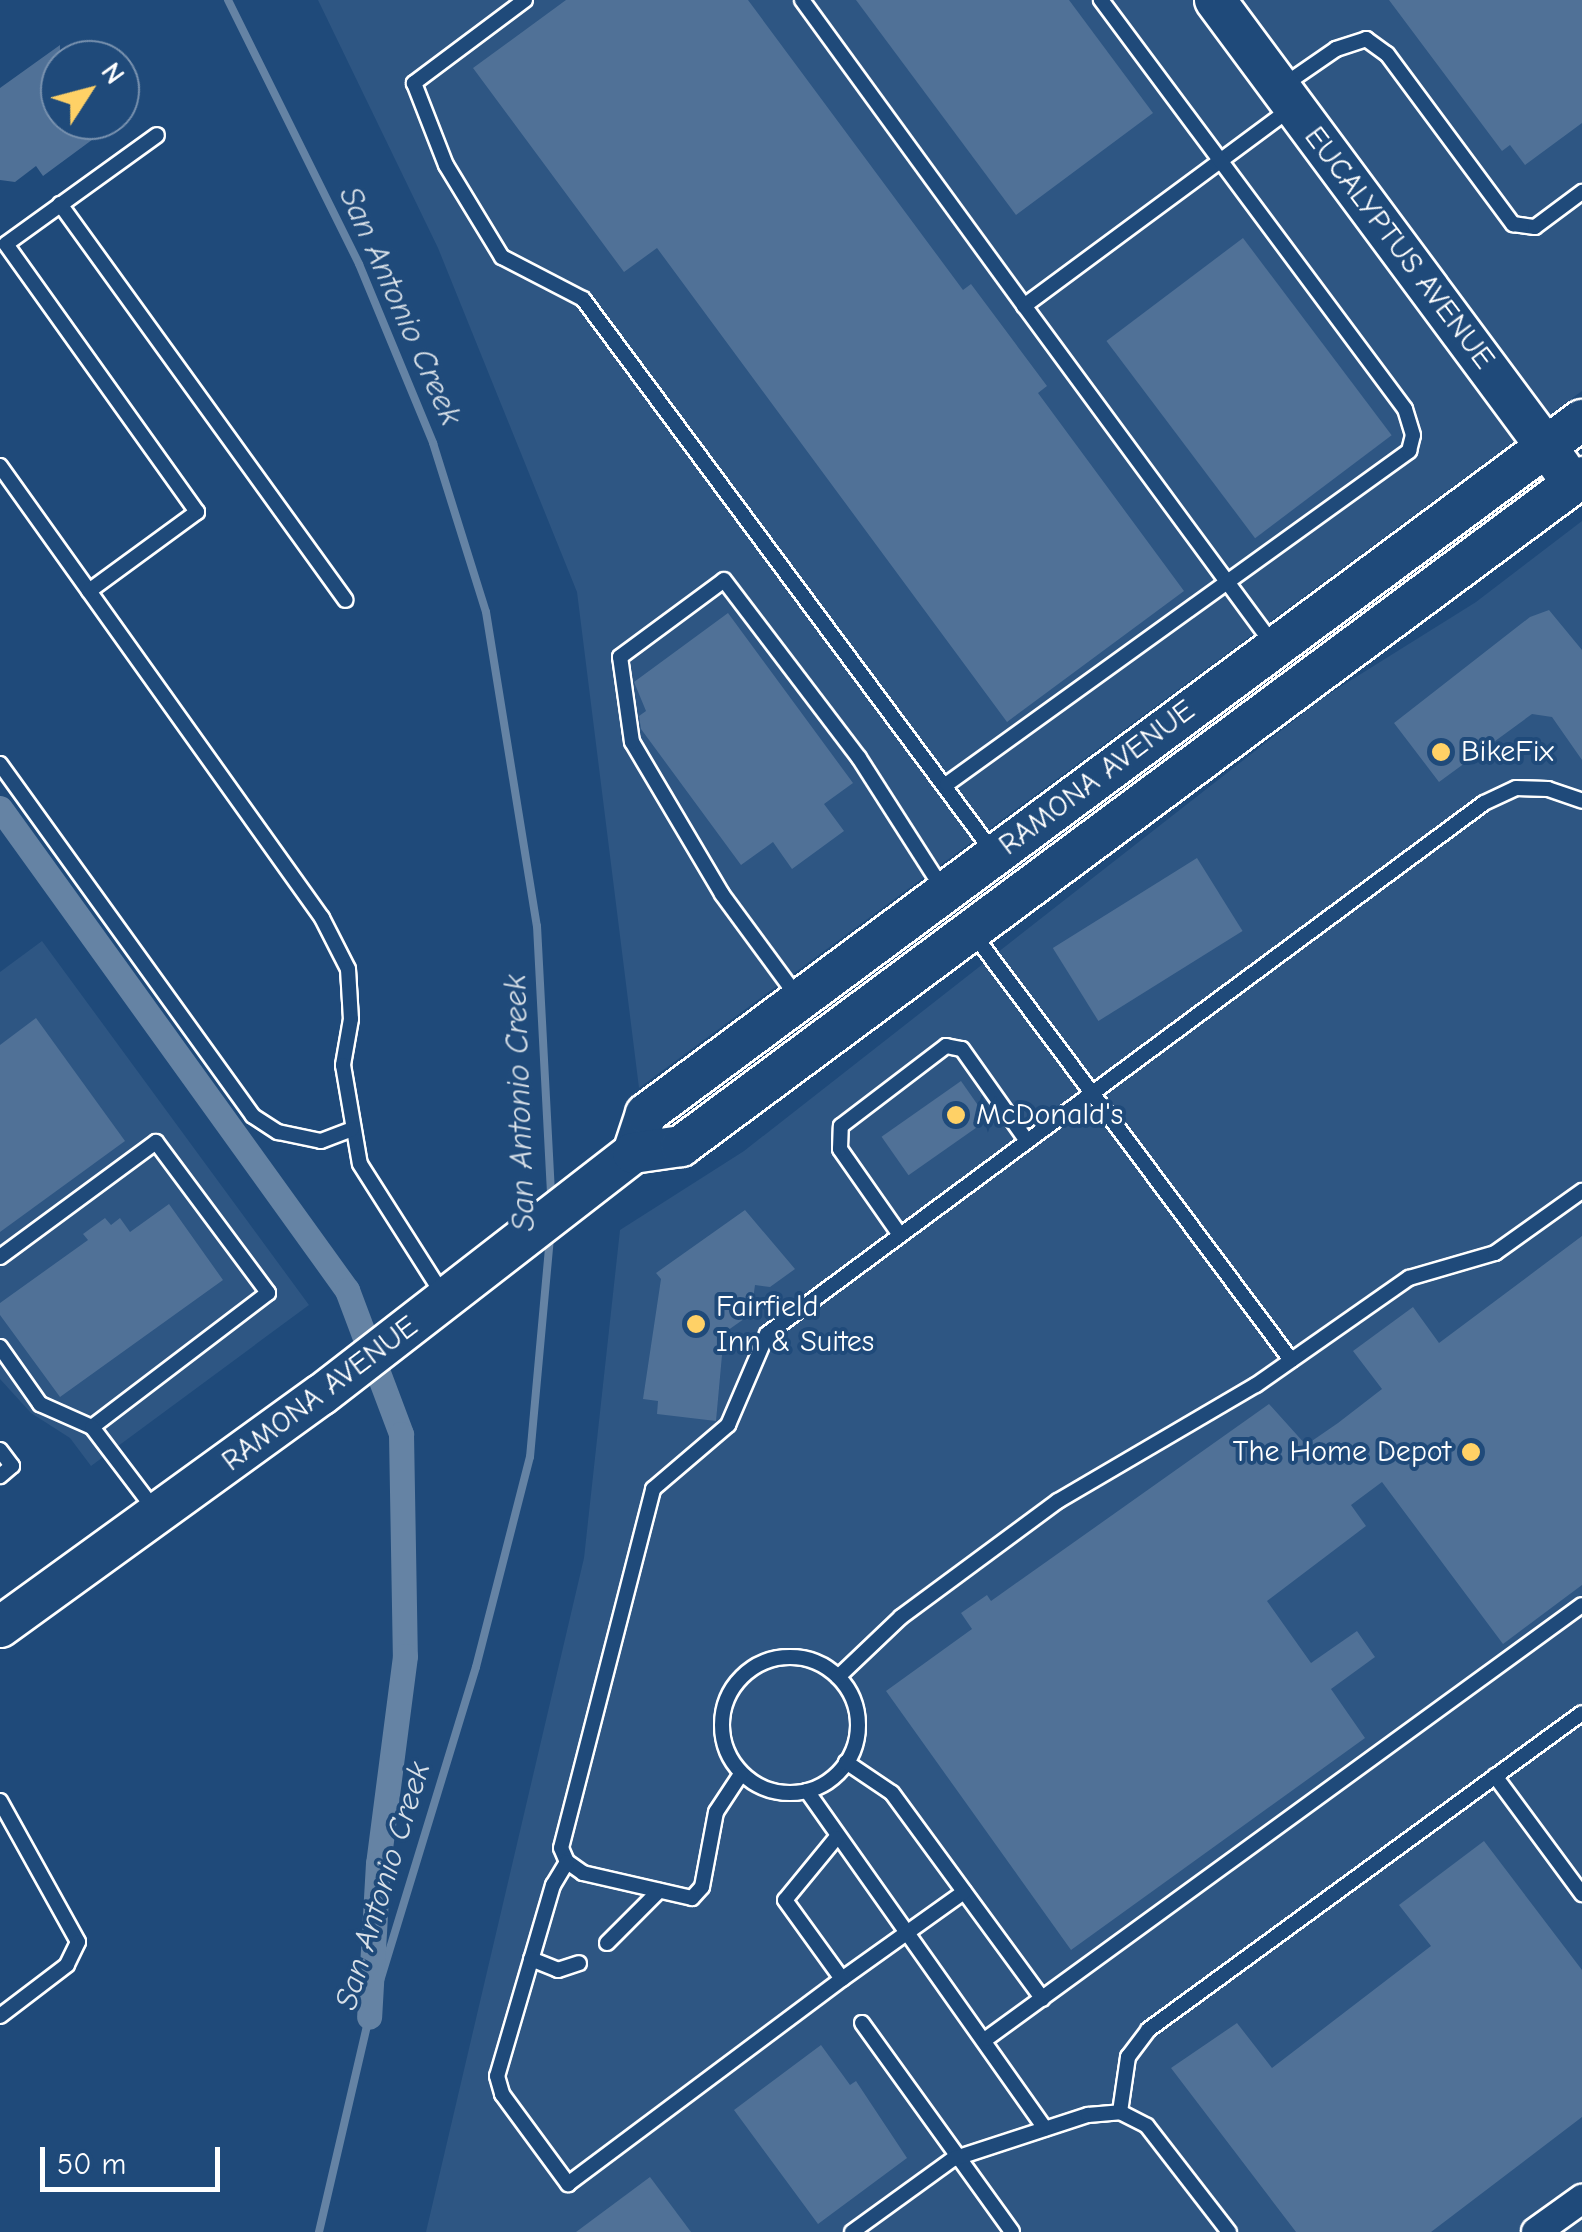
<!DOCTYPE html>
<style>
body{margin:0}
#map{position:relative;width:1582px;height:2232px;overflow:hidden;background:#1f4a7a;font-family:"Comic Neue",sans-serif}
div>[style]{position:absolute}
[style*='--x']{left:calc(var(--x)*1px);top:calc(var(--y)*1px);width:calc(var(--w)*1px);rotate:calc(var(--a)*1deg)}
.built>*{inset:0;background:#2e5683}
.stream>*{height:8px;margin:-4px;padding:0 4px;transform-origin:4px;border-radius:4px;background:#6583a4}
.canal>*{height:25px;margin:-12.5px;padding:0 12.5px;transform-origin:12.5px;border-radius:12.5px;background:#6583a4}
.building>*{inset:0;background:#507197;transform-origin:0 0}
.roads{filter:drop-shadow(2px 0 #fff) drop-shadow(-2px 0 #fff) drop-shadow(0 2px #fff) drop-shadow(0 -2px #fff)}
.lane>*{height:14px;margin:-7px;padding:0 7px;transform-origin:7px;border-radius:7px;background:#1f4a7a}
.lane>.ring{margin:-7px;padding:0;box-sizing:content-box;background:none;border:14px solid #1f4a7a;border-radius:50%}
.street>*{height:28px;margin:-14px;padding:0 14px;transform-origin:14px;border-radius:14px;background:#1f4a7a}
.secondary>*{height:40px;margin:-20px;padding:0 20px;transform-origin:20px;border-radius:20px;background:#1f4a7a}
.dots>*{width:28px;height:28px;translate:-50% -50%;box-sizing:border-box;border:5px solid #1f4a7a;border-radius:50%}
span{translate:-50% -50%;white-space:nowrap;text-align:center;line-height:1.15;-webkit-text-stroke:8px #1f4a7a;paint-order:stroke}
.street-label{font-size:30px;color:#fff}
.poi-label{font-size:30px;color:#fff}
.left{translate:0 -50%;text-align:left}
.right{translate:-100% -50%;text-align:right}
.water-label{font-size:32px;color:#d8e0e8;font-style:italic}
.north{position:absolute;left:40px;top:40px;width:100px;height:100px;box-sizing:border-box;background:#1f4a7a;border:2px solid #7992af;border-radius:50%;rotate:54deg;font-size:28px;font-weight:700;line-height:40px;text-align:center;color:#fff}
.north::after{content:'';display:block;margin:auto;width:35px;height:45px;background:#ffd166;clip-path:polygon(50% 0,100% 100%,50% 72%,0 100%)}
.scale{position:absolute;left:40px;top:2147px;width:180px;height:45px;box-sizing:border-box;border:5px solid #fff;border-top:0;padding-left:12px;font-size:30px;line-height:35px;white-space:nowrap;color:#fff;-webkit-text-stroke:8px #1f4a7a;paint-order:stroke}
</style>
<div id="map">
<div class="built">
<i style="clip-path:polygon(318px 0,1582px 0,1582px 391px,639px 1088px,577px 592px,438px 248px)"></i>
<i style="clip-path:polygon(1582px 521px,1582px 2232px,426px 2232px,584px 1558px,620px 1230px,744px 1151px,1324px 697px,1476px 602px)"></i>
<i style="clip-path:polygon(42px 941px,309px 1305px,91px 1466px,70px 1438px,31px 1413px,0 1379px,0 972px)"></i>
</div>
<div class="stream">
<i style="--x:228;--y:0;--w:295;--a:63.6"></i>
<i style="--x:359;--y:264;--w:194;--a:67.5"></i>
<i style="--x:433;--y:443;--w:177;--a:72.6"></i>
<i style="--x:486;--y:612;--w:318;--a:80.8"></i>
<i style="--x:537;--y:926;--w:271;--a:87"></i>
<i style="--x:319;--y:2232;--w:221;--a:-76.9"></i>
<i style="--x:369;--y:2017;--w:366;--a:-73"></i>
<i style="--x:476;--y:1667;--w:217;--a:-75.6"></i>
<i style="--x:530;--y:1457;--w:222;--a:-84.8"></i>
</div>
<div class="canal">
<i style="--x:0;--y:808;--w:594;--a:54.25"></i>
<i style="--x:347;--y:1290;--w:154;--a:69.4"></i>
<i style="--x:401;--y:1434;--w:222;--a:89"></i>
<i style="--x:405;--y:1656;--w:209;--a:97.4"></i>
<i style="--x:378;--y:1863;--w:154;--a:93.3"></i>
</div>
<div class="building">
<i style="clip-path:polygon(566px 0,748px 0,963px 290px,971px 284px,1047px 386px,1038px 393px,1184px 591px,1007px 722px,657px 248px,624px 272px,473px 68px)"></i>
<i style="clip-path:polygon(856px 0,1069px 0,1153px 113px,1016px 215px)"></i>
<i style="clip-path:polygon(1389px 0,1582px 0,1582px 123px,1525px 165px,1510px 145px,1502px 151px)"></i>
<i style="clip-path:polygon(60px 45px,60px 120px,119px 120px,43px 176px,36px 166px,15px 182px,0 180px,0 88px)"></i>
<i style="left:1243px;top:238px;width:247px;height:171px;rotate:53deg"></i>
<i style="clip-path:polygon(1549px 610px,1582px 650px,1582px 760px,1552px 717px,1532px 714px,1439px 782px,1394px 723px,1530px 617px)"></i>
<i style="clip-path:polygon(728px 613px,853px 783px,824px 804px,844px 831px,792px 869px,773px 842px,741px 865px,641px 729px,639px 716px,646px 711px,634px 682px)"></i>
<i style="left:1197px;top:858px;width:86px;height:170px;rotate:58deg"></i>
<i style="clip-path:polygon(36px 1018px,125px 1141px,0 1232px,0 1045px)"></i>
<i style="left:961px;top:1081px;width:47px;height:97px;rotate:55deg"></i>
<i style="clip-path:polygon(169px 1204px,223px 1280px,60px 1397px,0 1315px,0 1303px,88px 1240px,83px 1234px,105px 1218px,111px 1225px,120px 1218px,130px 1232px)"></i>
<i style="clip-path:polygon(745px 1210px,795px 1269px,770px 1287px,755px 1285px,751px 1314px,724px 1333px,716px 1421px,657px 1414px,658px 1401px,643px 1399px,661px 1279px,656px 1273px)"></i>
<i style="clip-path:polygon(1582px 1236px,1582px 1585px,1503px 1644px,1382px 1482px,1351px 1505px,1366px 1526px,1267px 1601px,1311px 1663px,1357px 1631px,1375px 1657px,1331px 1689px,1365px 1738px,1071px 1950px,886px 1691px,972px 1629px,961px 1613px,987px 1595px,991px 1601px,1269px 1404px,1306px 1445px,1338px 1423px,1382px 1389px,1353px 1351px,1413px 1307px,1439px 1343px)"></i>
<i style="clip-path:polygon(1484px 1841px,1582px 1970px,1582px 2117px,1431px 2232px,1296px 2232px,1171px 2068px,1237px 2023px,1272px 2068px,1431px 1946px,1399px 1905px)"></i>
<i style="clip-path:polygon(821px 2045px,850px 2085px,856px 2081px,907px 2158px,818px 2224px,734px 2110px)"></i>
<i style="clip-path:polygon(650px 2177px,691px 2232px,576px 2232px)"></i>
</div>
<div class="roads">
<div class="lane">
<i style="--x:525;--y:0;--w:139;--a:143.2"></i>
<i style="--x:414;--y:83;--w:88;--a:68.7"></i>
<i style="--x:446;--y:165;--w:108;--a:58.7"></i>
<i style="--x:502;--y:257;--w:91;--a:27.4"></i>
<i style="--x:583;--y:299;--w:688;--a:53.45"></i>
<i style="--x:802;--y:0;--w:378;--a:54"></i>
<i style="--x:1281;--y:87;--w:67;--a:-34.6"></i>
<i style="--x:1336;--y:49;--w:32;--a:-18"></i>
<i style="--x:1366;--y:39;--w:26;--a:36"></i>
<i style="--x:1387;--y:54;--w:212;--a:53.5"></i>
<i style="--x:1513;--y:224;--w:22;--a:8"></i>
<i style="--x:1535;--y:227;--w:59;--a:-36.7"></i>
<i style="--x:60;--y:204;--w:488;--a:54.2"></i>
<i style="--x:0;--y:466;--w:555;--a:54.53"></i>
<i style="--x:322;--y:918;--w:57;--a:63"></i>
<i style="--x:348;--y:969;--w:50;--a:86.6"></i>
<i style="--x:351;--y:1019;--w:47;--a:99.9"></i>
<i style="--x:343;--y:1065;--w:100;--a:80.3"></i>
<i style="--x:360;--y:1164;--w:155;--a:57.6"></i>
<i style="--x:89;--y:591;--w:134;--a:-36.2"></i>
<i style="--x:197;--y:512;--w:329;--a:-125.5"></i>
<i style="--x:6;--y:244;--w:186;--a:-35.8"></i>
<i style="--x:1272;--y:643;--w:418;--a:-126.3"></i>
<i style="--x:1024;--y:306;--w:330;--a:-36.5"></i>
<i style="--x:0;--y:764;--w:433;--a:54.3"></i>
<i style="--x:253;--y:1116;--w:30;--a:33"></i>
<i style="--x:278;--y:1132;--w:44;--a:11.8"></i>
<i style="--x:321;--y:1141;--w:33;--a:-21"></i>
<i style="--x:947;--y:784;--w:570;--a:-35.78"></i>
<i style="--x:1409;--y:451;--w:16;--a:-76"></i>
<i style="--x:1413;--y:435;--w:27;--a:-107"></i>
<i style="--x:1405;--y:409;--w:510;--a:-126.62"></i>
<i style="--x:972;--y:932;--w:534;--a:53.3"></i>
<i style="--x:799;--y:999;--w:130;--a:-126.3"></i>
<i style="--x:722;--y:894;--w:177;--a:-120.6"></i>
<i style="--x:632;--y:742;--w:86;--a:-98"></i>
<i style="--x:620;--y:657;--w:129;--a:-36.5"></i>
<i style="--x:724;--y:580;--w:223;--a:52.8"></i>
<i style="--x:859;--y:758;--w:158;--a:57.4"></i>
<i style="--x:900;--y:1235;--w:105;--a:-124.9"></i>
<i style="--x:840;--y:1149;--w:23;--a:-88"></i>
<i style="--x:841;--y:1126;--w:132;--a:-37.3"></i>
<i style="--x:946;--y:1046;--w:16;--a:11"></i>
<i style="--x:962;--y:1049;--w:113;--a:54.8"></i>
<i style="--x:0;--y:1257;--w:194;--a:-36.4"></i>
<i style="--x:156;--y:1142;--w:188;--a:53.4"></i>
<i style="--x:268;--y:1293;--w:221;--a:142.7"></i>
<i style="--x:0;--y:1347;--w:70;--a:54.9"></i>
<i style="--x:40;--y:1404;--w:57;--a:23.9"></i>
<i style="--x:92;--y:1427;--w:103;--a:52.9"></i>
<i style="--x:0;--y:1450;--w:20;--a:53"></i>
<i style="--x:12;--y:1466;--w:16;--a:140"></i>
<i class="ring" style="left:722px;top:1657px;width:122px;height:122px"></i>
<i style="--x:838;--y:1677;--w:87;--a:-43.6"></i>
<i style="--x:901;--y:1617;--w:195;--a:-36.5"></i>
<i style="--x:1058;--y:1501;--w:229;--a:-30.4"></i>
<i style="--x:1256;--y:1385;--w:187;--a:-35"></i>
<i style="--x:1409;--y:1278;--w:90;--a:-16.2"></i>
<i style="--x:1495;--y:1253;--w:107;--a:-35.5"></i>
<i style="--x:846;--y:1762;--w:55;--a:34"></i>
<i style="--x:892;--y:1793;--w:255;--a:53.8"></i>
<i style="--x:741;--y:1774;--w:45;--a:123.3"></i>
<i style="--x:716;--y:1812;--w:76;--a:100.6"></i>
<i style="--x:702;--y:1887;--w:15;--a:132"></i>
<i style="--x:692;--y:1898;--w:112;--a:-167.1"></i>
<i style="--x:583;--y:1873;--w:19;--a:-145"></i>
<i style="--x:567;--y:1862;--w:15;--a:-113"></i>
<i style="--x:561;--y:1848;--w:371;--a:-75.6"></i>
<i style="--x:653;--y:1489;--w:99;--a:-40.5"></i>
<i style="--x:728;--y:1425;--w:99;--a:-66.8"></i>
<i style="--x:767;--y:1334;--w:892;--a:-36.52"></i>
<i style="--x:1484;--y:803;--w:35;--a:-25"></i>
<i style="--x:1516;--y:788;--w:32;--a:2"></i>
<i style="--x:1548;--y:789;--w:36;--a:19"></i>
<i style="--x:1495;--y:1776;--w:147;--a:53.6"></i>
<i style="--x:807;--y:1791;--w:413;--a:54.8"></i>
<i style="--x:0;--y:1801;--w:161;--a:61"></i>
<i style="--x:78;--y:1942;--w:25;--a:116"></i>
<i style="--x:67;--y:1965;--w:84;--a:142.7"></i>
<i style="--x:836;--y:1838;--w:80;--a:129.4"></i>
<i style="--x:785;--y:1900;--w:97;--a:54.2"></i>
<i style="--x:842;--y:1979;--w:150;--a:-35.5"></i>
<i style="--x:567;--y:1862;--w:27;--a:121"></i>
<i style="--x:553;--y:1885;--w:199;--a:106.3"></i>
<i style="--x:497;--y:2076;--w:19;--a:74"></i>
<i style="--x:502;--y:2094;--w:112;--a:53.7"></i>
<i style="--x:568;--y:2184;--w:342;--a:-36.8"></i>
<i style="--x:607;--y:1943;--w:74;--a:-45"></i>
<i style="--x:531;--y:1959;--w:29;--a:22"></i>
<i style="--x:558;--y:1970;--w:22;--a:-18"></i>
<i style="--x:862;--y:2023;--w:257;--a:54.3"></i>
<i style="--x:986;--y:2039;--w:737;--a:-36.06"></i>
<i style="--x:1120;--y:2112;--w:56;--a:-81.7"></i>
<i style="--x:1128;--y:2057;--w:34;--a:-53"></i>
<i style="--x:1148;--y:2030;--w:537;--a:-36.14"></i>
<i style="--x:852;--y:2232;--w:125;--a:-35.9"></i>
<i style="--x:953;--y:2159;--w:142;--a:-18.1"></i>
<i style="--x:1088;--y:2115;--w:32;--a:-5"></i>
<i style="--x:1120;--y:2112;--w:30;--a:27"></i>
<i style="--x:1147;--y:2126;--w:134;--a:52.3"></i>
</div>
<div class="street">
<i style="--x:1536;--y:2232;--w:57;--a:-35.7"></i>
</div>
<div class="secondary">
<i style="--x:1215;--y:0;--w:581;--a:53.47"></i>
<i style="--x:633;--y:1153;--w:41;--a:-71.6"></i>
<i style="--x:646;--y:1114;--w:1165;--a:-36.56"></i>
<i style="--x:0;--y:1627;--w:396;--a:-35.9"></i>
<i style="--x:321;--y:1395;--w:395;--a:-37.8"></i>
<i style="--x:633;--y:1153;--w:49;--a:-8.3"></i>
<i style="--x:681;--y:1146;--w:1122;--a:-36.59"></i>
</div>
</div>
<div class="dots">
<i style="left:1441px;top:752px;background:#ffd166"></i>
<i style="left:956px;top:1115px;background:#ffd166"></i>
<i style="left:696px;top:1324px;background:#ffd166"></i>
<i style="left:1471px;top:1452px;background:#ffd166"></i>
</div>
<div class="street-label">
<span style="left:1399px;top:248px;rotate:53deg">EUCALYPTUS AVENUE</span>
<span style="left:1097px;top:778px;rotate:-37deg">RAMONA AVENUE</span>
<span style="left:320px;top:1394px;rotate:-37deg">RAMONA AVENUE</span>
</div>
<div class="poi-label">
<span class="left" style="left:1461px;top:752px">BikeFix</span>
<span class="left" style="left:976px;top:1115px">McDonald's</span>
<span class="left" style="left:716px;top:1324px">Fairfield<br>Inn &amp; Suites</span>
<span class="right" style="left:1451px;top:1452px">The Home Depot</span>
</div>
<div class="water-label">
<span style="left:400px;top:306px;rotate:66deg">San Antonio Creek</span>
<span style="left:520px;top:1103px;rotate:-92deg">San Antonio Creek</span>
<span style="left:383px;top:1886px;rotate:-73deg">San Antonio Creek</span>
</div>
<div class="north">N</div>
<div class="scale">50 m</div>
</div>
